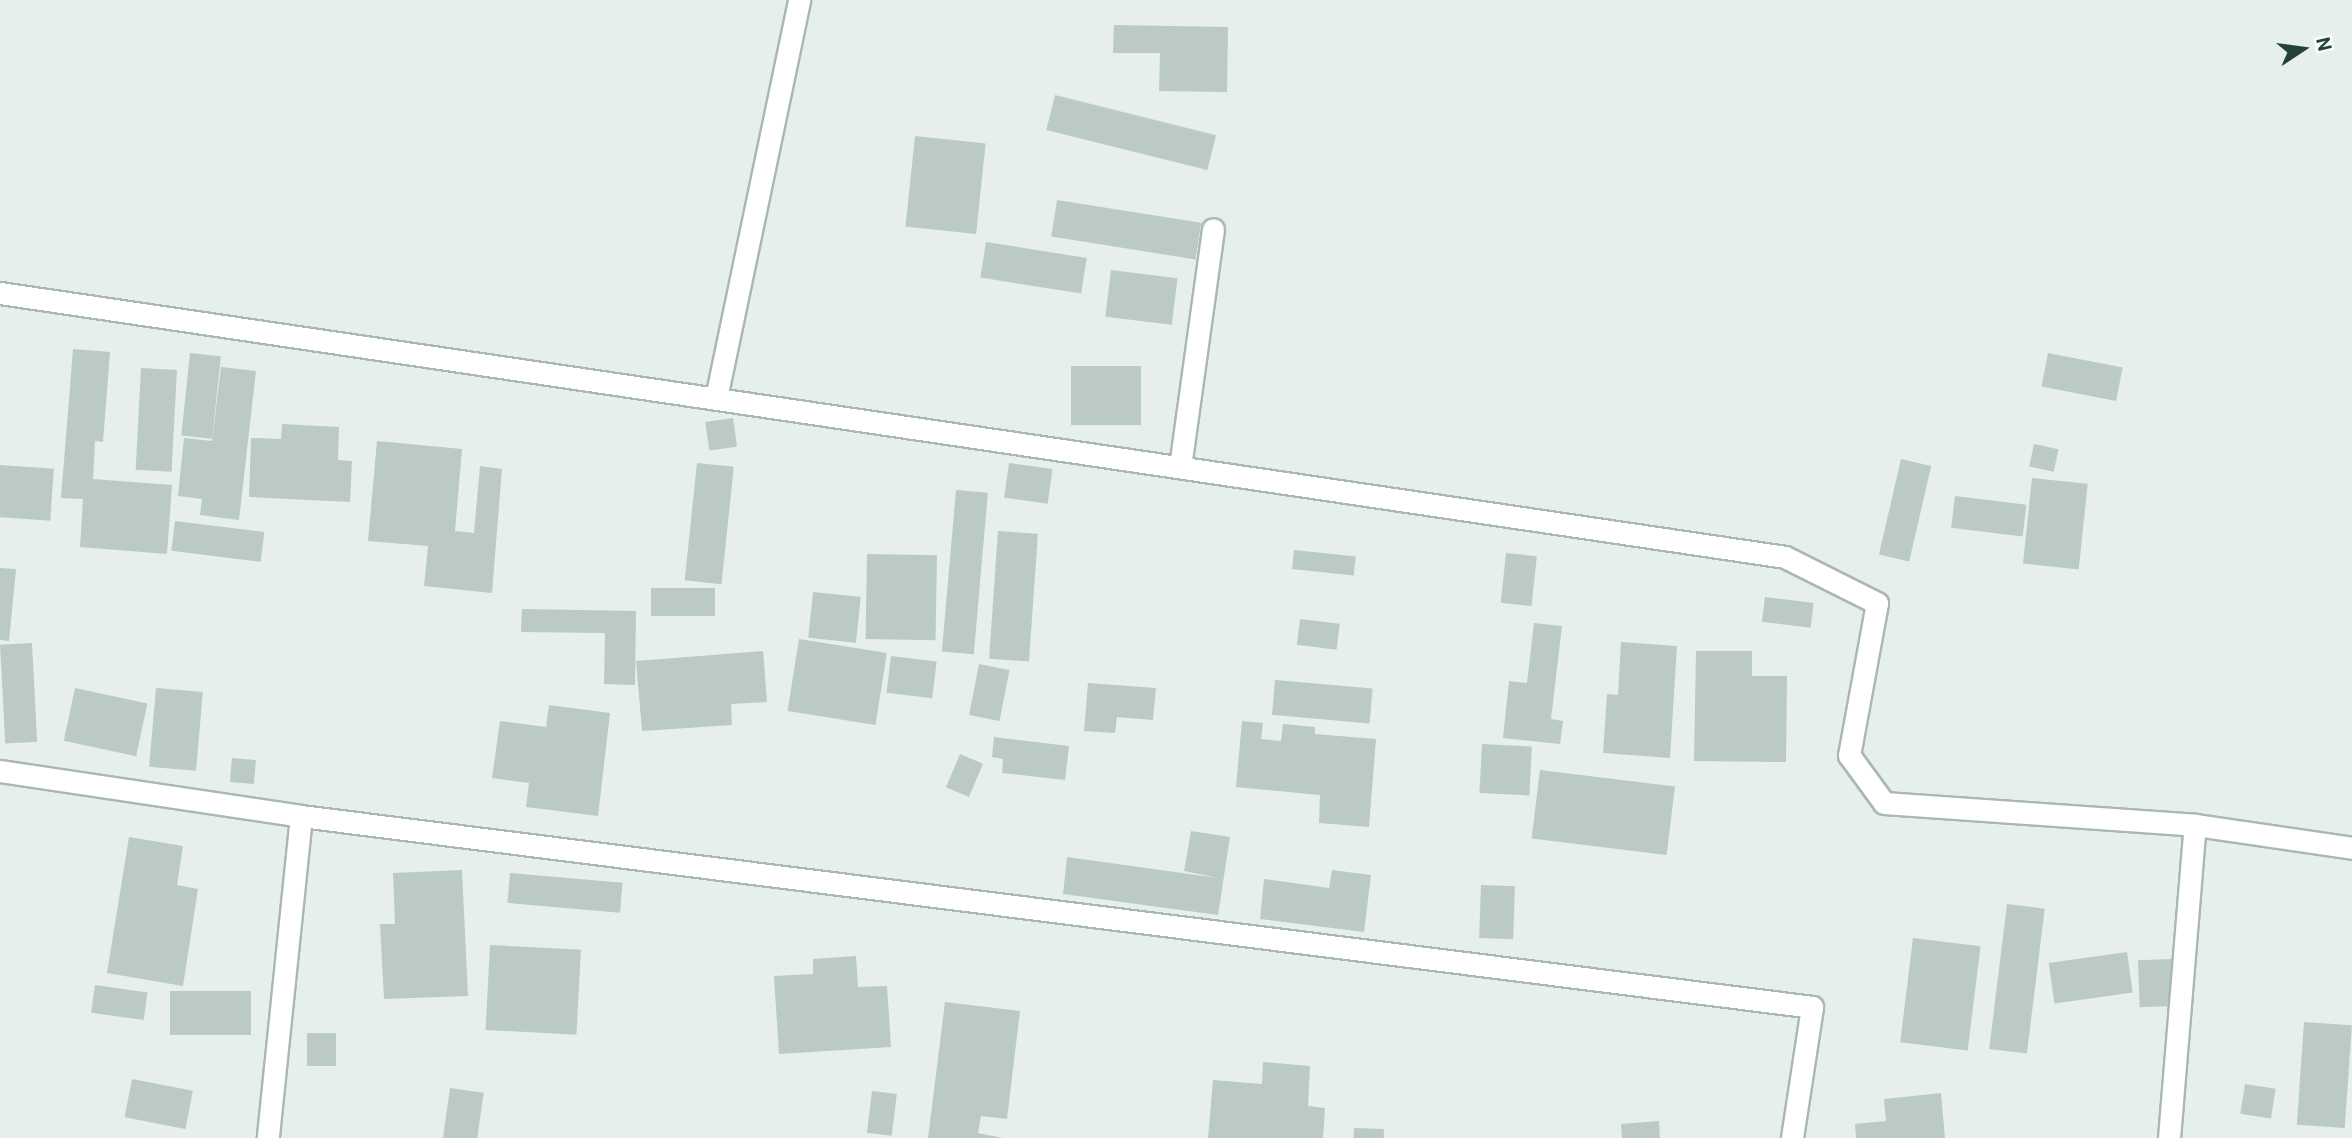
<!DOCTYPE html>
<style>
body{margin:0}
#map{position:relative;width:2352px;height:1138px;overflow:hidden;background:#e6efeb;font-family:Roboto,sans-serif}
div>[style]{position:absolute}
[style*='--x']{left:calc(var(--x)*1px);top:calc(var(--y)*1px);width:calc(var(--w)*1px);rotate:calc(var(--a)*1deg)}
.building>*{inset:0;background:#bbcac4;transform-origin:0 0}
.roads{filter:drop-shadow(2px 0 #a8b8b2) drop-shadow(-2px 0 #a8b8b2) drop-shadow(0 2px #a8b8b2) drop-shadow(0 -2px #a8b8b2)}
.street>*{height:21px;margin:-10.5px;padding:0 10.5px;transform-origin:10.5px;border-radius:10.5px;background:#fff}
span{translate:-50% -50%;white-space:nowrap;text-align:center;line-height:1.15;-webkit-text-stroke:5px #f7fbf9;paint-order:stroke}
.north{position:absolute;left:2268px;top:14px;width:70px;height:70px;-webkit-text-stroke:5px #f7fbf9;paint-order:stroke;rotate:77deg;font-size:19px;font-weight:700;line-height:28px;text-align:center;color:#24423a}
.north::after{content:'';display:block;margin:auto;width:24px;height:32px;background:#24423a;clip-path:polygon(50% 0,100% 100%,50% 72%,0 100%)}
</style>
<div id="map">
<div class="building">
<i style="clip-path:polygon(1114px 25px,1228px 27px,1227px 92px,1159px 91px,1160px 53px,1113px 53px)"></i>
<i style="left:1055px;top:95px;width:166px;height:36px;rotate:14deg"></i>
<i style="left:915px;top:136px;width:71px;height:91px;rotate:6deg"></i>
<i style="left:1057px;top:200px;width:146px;height:37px;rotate:9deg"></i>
<i style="left:986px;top:242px;width:102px;height:36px;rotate:9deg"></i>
<i style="left:1111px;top:270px;width:67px;height:47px;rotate:7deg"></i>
<i style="clip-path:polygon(73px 349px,110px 352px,103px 442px,95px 441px,93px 479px,172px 485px,167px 554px,80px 547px,83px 499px,61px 498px)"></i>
<i style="left:190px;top:353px;width:31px;height:83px;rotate:6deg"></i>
<i style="left:2048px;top:353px;width:76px;height:34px;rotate:11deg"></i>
<i style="left:1071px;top:366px;width:70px;height:59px"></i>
<i style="clip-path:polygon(221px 367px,256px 371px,239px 520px,200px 515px,202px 499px,178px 496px,184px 438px,212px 441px)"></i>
<i style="left:141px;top:368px;width:36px;height:102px;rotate:3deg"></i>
<i style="left:733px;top:418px;width:29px;height:28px;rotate:82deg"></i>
<i style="clip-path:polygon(282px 424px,339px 427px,338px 460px,352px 461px,350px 502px,249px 497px,251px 438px,281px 439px)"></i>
<i style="clip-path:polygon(377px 441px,462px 449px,455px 531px,474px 533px,480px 466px,502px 469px,492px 593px,424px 586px,428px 546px,368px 541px)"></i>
<i style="left:2034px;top:444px;width:25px;height:23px;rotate:12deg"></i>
<i style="left:1901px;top:459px;width:31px;height:98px;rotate:13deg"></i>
<i style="left:697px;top:463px;width:37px;height:118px;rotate:6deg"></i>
<i style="left:1009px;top:463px;width:44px;height:35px;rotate:8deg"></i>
<i style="left:0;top:465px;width:54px;height:52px;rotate:4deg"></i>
<i style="left:2032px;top:478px;width:56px;height:86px;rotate:6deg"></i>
<i style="left:956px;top:490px;width:32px;height:162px;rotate:5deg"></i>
<i style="left:1955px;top:496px;width:72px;height:32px;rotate:7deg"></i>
<i style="left:175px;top:521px;width:90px;height:30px;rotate:7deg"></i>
<i style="left:998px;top:531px;width:40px;height:128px;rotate:4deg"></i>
<i style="left:1294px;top:550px;width:62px;height:19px;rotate:6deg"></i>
<i style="left:1506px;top:553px;width:31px;height:50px;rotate:6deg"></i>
<i style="left:867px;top:554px;width:70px;height:85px;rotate:1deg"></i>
<i style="clip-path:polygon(0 568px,16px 569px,9px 641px,0 640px)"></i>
<i style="left:715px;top:588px;width:28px;height:64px;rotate:90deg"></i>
<i style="left:813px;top:592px;width:48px;height:46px;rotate:6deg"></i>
<i style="left:1765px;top:597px;width:49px;height:25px;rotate:7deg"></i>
<i style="clip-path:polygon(522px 609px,636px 611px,635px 685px,604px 684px,605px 633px,521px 632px)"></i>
<i style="left:1300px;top:619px;width:40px;height:26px;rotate:7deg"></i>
<i style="clip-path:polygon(1534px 623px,1562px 626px,1551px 719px,1563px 721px,1560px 744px,1503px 738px,1509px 681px,1527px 683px)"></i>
<i style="left:799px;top:639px;width:89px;height:73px;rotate:9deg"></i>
<i style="clip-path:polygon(1621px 642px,1677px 646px,1670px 758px,1603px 753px,1607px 694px,1618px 695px)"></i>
<i style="left:32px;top:643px;width:99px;height:32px;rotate:87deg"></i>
<i style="clip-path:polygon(763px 651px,767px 702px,731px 704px,732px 725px,642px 731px,636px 661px)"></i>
<i style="clip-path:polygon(1696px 651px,1752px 651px,1752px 676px,1787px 676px,1786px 762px,1694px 761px)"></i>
<i style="left:891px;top:656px;width:46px;height:37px;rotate:7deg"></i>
<i style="left:979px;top:664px;width:31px;height:52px;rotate:11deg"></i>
<i style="left:1275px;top:680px;width:98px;height:35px;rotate:5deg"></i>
<i style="clip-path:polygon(1088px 683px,1156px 688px,1153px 720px,1117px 717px,1115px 733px,1084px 731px)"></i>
<i style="left:75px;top:688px;width:74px;height:54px;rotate:12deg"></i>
<i style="left:156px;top:688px;width:47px;height:79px;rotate:5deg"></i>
<i style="clip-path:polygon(549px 705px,610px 713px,598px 816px,526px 807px,529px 783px,492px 778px,500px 721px,546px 727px)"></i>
<i style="clip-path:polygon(1242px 721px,1263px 723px,1261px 739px,1281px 741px,1283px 724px,1315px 727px,1315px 734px,1376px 739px,1369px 827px,1319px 823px,1320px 795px,1236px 787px)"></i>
<i style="clip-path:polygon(994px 737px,1069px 746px,1065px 780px,1002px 773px,1003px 759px,992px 757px)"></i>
<i style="left:1482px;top:744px;width:50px;height:49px;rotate:3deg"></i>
<i style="left:960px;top:754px;width:25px;height:36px;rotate:23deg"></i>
<i style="left:232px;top:758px;width:24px;height:24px;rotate:5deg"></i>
<i style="left:1540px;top:770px;width:136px;height:69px;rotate:7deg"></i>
<i style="clip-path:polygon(1191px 831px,1230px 837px,1218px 915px,1063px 894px,1067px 857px,1218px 878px,1184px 871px)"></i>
<i style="clip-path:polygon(129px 837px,183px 846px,177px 885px,198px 889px,183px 986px,107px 973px)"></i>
<i style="clip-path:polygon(462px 870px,468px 996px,384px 999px,380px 924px,395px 924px,393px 873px)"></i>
<i style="clip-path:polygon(1332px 870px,1371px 875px,1364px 932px,1260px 919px,1264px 879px,1329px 888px)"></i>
<i style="left:510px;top:873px;width:113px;height:30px;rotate:5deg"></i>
<i style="left:1481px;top:885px;width:34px;height:53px;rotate:2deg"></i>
<i style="left:2007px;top:904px;width:38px;height:146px;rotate:7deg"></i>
<i style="left:1913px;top:938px;width:68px;height:105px;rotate:7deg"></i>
<i style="left:490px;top:945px;width:91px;height:85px;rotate:3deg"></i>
<i style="left:2127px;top:952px;width:41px;height:79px;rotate:82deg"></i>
<i style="clip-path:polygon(856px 956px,858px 987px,887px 986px,891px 1047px,779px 1054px,774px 976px,813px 974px,813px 959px)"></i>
<i style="left:2172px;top:959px;width:47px;height:34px;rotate:88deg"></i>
<i style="left:95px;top:985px;width:53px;height:28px;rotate:8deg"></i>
<i style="left:170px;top:991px;width:81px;height:44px"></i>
<i style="clip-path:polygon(945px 1002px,1020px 1011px,1007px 1119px,981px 1116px,978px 1133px,1003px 1138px,928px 1138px)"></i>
<i style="left:2304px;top:1022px;width:48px;height:103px;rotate:4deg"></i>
<i style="left:336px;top:1033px;width:33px;height:29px;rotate:90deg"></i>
<i style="clip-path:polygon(1263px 1062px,1310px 1066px,1308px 1106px,1325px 1108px,1323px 1138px,1208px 1138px,1213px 1080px,1262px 1084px)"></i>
<i style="left:132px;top:1079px;width:62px;height:39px;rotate:11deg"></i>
<i style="left:2245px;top:1084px;width:31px;height:30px;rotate:9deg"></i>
<i style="left:450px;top:1088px;width:34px;height:50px;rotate:8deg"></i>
<i style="left:872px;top:1091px;width:25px;height:42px;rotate:7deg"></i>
<i style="clip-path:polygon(1941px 1093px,1945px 1138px,1856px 1138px,1855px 1124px,1886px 1121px,1884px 1099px)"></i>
<i style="clip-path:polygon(1659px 1121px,1660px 1138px,1622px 1138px,1621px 1124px)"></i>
<i style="left:1354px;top:1128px;width:30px;height:10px;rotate:2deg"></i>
</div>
<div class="roads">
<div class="street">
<i style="--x:0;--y:293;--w:1804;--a:8.41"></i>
<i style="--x:1785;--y:557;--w:103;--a:26.6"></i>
<i style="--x:1877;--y:603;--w:155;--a:100.4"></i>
<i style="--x:1849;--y:755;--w:59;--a:53.9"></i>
<i style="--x:1884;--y:803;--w:312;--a:4"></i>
<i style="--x:2195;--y:825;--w:159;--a:8.3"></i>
<i style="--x:716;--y:398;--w:407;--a:-78.2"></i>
<i style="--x:1180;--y:467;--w:240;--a:-82.1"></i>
<i style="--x:0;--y:771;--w:304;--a:8.5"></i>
<i style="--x:301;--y:816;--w:324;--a:95.9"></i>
<i style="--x:301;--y:816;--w:1523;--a:7.2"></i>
<i style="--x:1812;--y:1007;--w:133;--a:98.7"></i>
<i style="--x:2169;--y:1138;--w:314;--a:-85.3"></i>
</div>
</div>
<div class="north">N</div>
</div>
